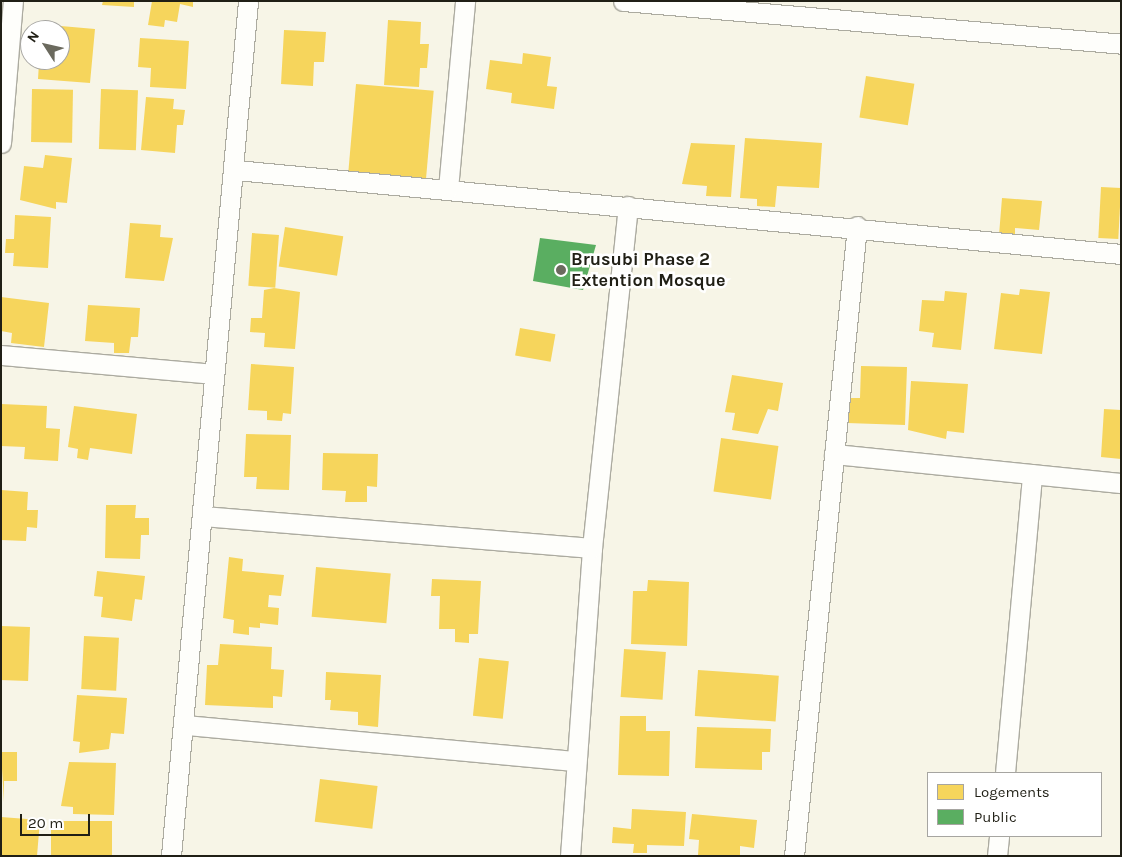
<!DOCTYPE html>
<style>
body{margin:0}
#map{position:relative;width:1122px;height:857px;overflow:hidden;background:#f7f5e7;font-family:Karla,sans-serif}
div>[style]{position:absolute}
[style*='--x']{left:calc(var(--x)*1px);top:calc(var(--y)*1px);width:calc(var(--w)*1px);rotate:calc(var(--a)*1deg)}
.homes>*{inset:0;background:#f6d55c;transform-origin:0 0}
.public>*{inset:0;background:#5aae61}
.roads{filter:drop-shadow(1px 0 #acaba0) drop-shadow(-1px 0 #acaba0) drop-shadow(0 1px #acaba0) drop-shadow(0 -1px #acaba0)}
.minor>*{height:19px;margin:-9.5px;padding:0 9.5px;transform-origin:9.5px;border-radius:9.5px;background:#fefefb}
.dots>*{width:14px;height:14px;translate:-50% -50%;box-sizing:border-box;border:2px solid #fff;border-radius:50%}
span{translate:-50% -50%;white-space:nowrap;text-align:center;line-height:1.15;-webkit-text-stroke:5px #fff;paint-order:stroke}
.poi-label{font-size:18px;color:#201f15;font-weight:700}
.left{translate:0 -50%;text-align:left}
.frame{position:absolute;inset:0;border:2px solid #201f15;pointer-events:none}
.legend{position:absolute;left:927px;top:772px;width:175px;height:65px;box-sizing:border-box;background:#fff;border:1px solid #a6a5a1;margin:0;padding:6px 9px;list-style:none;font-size:15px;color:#201f15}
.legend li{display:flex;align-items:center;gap:10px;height:25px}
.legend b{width:25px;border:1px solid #a6a5a1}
.north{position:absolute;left:20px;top:20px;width:50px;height:50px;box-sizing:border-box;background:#fff;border:1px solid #a6a5a1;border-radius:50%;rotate:305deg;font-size:14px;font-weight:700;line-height:20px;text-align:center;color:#201f15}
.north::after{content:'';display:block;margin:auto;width:18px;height:22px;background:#6b6a5e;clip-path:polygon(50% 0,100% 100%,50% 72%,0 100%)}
.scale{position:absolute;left:20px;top:814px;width:70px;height:22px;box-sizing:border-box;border:2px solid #201f15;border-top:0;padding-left:6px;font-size:15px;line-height:18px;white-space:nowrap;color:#201f15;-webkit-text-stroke:4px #fff;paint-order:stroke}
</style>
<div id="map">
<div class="homes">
<i style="clip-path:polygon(103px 1px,134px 1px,134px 7px,102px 5px)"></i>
<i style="clip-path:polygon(152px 1px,193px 1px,193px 7px,180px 4px,177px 22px,165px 20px,164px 27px,148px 25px)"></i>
<i style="clip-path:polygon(388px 20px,421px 22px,420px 44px,429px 44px,427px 68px,420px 68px,419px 87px,384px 85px)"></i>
<i style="clip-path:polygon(38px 24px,95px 29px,90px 83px,38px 79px,39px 63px,60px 60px,60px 30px,38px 30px)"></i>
<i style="clip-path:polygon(284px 30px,326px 32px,324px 62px,314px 62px,313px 86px,281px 84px)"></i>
<i style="clip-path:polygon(140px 38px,189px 41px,186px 89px,150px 87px,151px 68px,138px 67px)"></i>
<i style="clip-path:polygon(523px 53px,551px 57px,547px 86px,557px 87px,554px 109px,511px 103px,512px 93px,486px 89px,490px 60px,522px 64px)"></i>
<i style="left:866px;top:76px;width:49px;height:42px;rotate:9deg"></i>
<i style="left:356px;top:84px;width:78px;height:88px;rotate:5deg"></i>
<i style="left:32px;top:89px;width:41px;height:53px;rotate:1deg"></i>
<i style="left:101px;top:89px;width:37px;height:60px;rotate:2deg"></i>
<i style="clip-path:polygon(146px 97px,174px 99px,173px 109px,185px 110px,183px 125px,177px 125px,175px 153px,141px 150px)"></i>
<i style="clip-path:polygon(745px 138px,822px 143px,819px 188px,777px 186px,775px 207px,757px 206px,757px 199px,740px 198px)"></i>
<i style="clip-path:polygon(691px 143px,735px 145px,731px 197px,706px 196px,707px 186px,682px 184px)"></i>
<i style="clip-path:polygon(45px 155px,72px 158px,67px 203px,56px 202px,56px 209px,20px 200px,24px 166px,43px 168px)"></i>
<i style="left:1101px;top:187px;width:20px;height:51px;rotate:3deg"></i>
<i style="clip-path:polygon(1002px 198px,1042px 201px,1039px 230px,1015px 228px,1015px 236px,999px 235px)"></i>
<i style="clip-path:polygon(15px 215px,51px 217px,48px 268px,13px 266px,14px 253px,5px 253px,6px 239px,14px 239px)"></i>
<i style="clip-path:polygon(130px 223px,161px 225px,160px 237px,173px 238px,164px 281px,125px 278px)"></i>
<i style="left:285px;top:227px;width:59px;height:40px;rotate:9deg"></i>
<i style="left:252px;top:233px;width:27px;height:53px;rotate:4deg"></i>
<i style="clip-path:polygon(274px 288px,300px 292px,295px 349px,264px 347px,265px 333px,250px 332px,251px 318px,262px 318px,264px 290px)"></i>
<i style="clip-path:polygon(1020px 289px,1050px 292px,1042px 354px,994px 349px,1001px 293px,1019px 295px)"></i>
<i style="clip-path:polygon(945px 291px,967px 293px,961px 350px,932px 347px,934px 333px,919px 331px,922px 300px,944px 301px)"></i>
<i style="clip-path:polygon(1px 297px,49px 303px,44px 347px,11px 343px,12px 333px,1px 331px)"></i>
<i style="clip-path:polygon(88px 305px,140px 308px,138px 337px,131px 337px,129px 353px,114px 353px,114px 343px,85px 341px)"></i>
<i style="left:520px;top:328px;width:36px;height:28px;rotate:10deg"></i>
<i style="clip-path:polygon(251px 364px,294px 367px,291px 414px,283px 413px,282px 421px,267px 420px,267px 411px,248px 410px)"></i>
<i style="clip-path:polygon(861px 366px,907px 367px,905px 425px,847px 423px,848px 398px,860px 398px)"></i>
<i style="clip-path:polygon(732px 375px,783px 383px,778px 411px,768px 409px,758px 434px,732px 430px,735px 413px,725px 412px)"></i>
<i style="clip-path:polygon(911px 381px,968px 384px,964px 433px,947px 431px,946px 439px,908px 430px)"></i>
<i style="clip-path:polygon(1px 404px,47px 406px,46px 428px,60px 429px,58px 461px,24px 459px,25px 447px,1px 446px)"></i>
<i style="clip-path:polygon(74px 406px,137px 414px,132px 454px,90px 448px,88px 460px,77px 458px,78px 449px,68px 447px)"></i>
<i style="clip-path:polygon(1104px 409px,1121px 410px,1121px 459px,1101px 457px)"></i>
<i style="clip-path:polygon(246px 434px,291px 435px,289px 490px,256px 489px,257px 477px,244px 477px)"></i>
<i style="left:721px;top:438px;width:58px;height:54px;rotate:8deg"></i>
<i style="clip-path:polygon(323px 453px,378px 454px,377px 487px,367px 486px,367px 502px,345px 502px,346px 491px,322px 490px)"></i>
<i style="clip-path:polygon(1px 490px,28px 492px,27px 510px,38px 510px,37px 528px,27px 527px,26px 541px,1px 540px)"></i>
<i style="clip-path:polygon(106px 505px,136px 505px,135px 518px,149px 518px,149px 535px,141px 535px,140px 559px,105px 558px)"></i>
<i style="clip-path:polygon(229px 557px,243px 559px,242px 571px,284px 575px,281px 596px,269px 595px,268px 607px,279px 608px,278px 625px,260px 623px,260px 628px,249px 627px,249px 635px,233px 633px,234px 620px,223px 618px)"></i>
<i style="left:316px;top:567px;width:75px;height:50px;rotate:5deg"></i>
<i style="clip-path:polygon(97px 571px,145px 576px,142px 600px,135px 599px,132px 621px,101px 617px,103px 597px,94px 596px)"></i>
<i style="clip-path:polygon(432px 579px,481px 581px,478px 634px,469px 634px,469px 643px,455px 642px,455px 629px,439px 629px,440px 596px,431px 596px)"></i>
<i style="clip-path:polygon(648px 580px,689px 582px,687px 646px,631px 644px,633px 591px,647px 591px)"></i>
<i style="left:1px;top:626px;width:29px;height:54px;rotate:2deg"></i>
<i style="left:84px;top:636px;width:35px;height:53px;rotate:3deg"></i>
<i style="clip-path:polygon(220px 644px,272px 647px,271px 669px,284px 670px,282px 697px,273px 696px,273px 708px,205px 705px,207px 665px,218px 665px)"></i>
<i style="left:624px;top:649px;width:42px;height:48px;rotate:4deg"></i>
<i style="left:479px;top:658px;width:30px;height:58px;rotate:6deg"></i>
<i style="left:698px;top:670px;width:81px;height:46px;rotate:4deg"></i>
<i style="clip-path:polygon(326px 672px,381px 675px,378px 727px,358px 725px,358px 712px,330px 710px,331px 700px,325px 700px)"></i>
<i style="clip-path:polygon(77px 695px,127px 698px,124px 734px,111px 733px,109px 749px,79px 753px,80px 742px,73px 741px)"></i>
<i style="clip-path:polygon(620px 716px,646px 716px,646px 731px,670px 731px,669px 776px,618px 775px)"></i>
<i style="clip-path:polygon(697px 727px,771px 729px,770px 752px,762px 752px,762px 770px,695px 768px)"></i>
<i style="clip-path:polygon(1px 752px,17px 752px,17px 781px,4px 781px,4px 802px)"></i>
<i style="clip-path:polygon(69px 762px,116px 763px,114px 815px,73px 814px,73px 807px,61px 806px)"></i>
<i style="left:320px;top:779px;width:58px;height:43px;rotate:7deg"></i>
<i style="clip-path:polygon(632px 809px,686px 812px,684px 846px,647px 845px,647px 853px,633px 853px,634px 844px,612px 843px,613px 827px,631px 829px)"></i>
<i style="clip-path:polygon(692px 814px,757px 820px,754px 848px,740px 846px,740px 856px,698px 855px,699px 840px,689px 839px)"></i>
<i style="clip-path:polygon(1px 817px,40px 820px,37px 856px,1px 856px)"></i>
<i style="left:51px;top:821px;width:61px;height:35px"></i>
</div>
<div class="public">
<i style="clip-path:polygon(540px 238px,596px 245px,583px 290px,533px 281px)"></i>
</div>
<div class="roads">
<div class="minor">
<i style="--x:623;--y:1;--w:500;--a:4.9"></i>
<i style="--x:1;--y:143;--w:143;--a:-85.2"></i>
<i style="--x:236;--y:170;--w:889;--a:5.42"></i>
<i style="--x:448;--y:189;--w:189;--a:-84.8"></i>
<i style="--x:1;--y:355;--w:213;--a:5.1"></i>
<i style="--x:834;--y:454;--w:288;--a:5.8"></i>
<i style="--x:203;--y:516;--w:390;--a:4.7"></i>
<i style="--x:186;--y:725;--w:391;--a:5.3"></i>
<i style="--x:1005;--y:773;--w:300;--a:-84.8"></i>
<i style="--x:171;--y:856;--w:858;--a:-84.85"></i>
<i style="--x:570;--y:856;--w:309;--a:-85.9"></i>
<i style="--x:592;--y:548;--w:344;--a:-84"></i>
<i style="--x:794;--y:856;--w:633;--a:-84.29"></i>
<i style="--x:997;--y:856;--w:20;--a:-84"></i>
</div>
</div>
<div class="dots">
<i style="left:561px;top:270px;background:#6b6a5e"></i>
</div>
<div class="poi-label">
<span class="left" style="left:571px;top:270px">Brusubi Phase 2<br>Extention Mosque</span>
</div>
<div class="frame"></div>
<ul class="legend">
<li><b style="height:14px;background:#f6d55c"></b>Logements</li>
<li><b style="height:14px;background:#5aae61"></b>Public</li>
</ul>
<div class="north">N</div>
<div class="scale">20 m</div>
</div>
